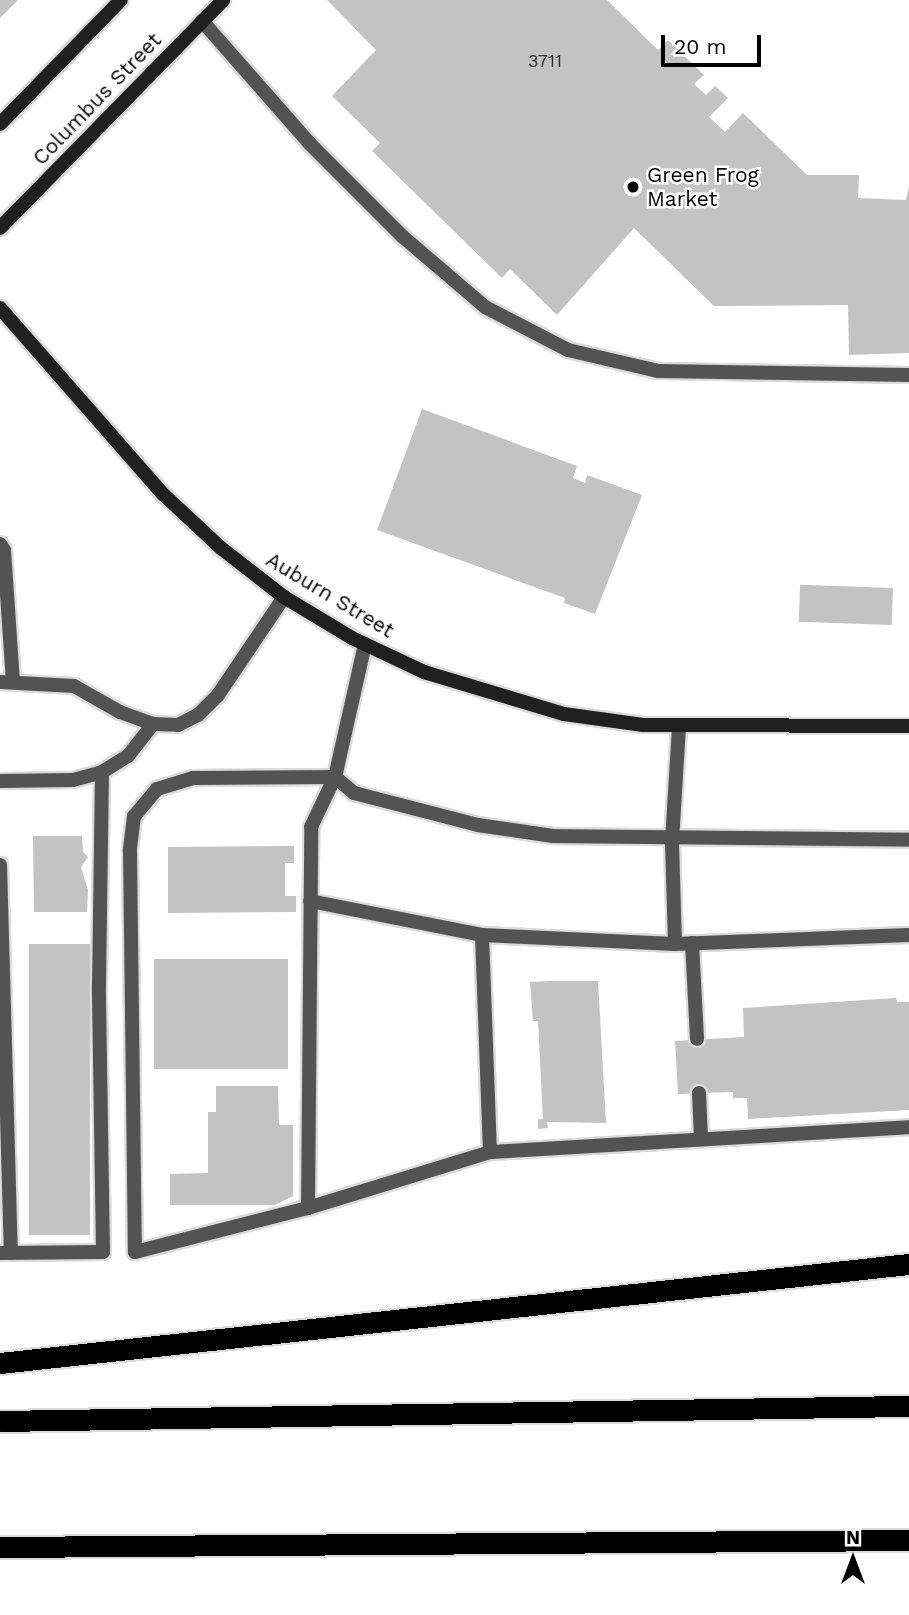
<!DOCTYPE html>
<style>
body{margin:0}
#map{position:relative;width:909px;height:1615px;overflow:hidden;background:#fff;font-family:"Work Sans",sans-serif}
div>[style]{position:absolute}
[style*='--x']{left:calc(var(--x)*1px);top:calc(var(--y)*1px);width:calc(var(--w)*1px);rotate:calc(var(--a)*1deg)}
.building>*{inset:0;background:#c3c3c3;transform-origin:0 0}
.roads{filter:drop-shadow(2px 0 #dbdbdb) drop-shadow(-2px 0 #dbdbdb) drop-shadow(0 2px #dbdbdb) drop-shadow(0 -2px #dbdbdb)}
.service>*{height:14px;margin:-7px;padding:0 7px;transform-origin:7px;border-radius:7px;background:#535353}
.secondary>*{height:14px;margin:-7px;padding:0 7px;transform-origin:7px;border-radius:7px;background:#202020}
.motorway>*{height:21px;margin:-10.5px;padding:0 10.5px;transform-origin:10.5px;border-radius:10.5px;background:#000}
.dots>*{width:19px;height:19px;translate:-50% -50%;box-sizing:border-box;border:4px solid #fff;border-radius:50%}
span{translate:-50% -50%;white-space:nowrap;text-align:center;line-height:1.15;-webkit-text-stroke:5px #fff;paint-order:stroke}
.number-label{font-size:18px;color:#313131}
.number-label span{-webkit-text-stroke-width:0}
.street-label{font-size:21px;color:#000}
.poi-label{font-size:21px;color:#000}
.left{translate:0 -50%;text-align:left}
.north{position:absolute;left:818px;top:1524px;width:70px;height:70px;-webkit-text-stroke:5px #fff;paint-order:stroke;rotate:0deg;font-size:19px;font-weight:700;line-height:28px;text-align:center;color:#000}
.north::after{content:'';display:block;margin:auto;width:24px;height:32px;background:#000;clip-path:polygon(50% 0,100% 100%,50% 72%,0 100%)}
.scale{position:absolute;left:661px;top:35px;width:100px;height:32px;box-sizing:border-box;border:4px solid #000;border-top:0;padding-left:9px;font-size:21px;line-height:24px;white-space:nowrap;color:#000;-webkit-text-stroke:5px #fff;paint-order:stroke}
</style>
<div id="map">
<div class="building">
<i style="clip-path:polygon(0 0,18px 0,0 18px)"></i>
<i style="clip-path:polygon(327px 0,607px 0,658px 50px,668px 40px,704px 75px,694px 84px,706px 95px,715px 86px,728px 98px,709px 117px,725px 132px,743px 113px,807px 175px,859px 175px,858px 198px,906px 200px,909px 187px,909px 353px,849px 355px,848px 305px,714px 306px,634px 228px,557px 315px,510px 269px,502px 278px,372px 151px,380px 143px,332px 96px,376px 50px)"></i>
<i style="clip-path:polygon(422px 409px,577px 466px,573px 478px,585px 483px,587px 475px,642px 495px,595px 614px,564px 603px,565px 598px,377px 530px)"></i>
<i style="left:893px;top:588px;width:37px;height:93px;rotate:92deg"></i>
<i style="clip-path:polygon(33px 836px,82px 836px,83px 852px,88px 857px,81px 867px,88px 890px,87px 912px,34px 912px)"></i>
<i style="clip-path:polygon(294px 846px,294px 863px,285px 863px,285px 896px,296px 896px,296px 912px,168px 913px,168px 847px)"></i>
<i style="left:90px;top:944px;width:291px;height:61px;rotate:90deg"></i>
<i style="left:154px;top:959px;width:134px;height:110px"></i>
<i style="clip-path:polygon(548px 981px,598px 981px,606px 1123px,547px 1122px,548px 1128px,538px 1129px,538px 1119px,543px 1119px,538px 1021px,533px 1021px,530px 982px)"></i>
<i style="clip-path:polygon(896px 998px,897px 1002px,909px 1002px,909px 1110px,748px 1119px,747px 1098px,733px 1098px,733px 1092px,678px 1094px,675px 1041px,744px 1037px,743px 1008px)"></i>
<i style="clip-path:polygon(216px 1086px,278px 1086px,279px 1125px,293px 1125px,293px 1196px,275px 1205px,170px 1205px,170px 1174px,208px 1173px,208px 1112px,216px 1112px)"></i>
</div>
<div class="roads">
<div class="service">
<i style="--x:202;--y:21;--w:162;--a:48.7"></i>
<i style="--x:309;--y:143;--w:132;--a:45"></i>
<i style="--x:402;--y:236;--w:109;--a:40.5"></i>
<i style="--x:485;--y:307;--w:93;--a:27.4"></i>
<i style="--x:568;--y:350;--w:92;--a:13.1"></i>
<i style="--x:658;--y:371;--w:251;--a:0.9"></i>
<i style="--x:0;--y:544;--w:7;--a:56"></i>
<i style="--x:4;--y:550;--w:131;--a:86.1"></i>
<i style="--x:365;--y:644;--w:136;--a:102.7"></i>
<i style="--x:335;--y:777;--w:25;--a:40"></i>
<i style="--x:354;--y:793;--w:128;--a:14.5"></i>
<i style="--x:478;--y:825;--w:76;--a:8.3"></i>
<i style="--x:553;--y:836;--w:356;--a:0.6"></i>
<i style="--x:0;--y:682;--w:74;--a:3.1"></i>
<i style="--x:74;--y:686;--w:53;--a:29.5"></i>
<i style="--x:120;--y:712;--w:35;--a:20"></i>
<i style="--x:153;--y:724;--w:25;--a:2"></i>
<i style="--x:178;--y:725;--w:22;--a:-27"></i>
<i style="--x:198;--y:715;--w:28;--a:-45"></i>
<i style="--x:218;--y:695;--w:118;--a:-56"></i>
<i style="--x:0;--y:781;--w:73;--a:-0.8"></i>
<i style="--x:73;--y:780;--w:30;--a:-15"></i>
<i style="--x:102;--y:772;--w:31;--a:-32"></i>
<i style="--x:128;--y:756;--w:41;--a:-52"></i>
<i style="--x:0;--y:865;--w:388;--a:88.4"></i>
<i style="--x:310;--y:901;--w:175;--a:11.2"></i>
<i style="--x:482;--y:935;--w:193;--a:2.7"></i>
<i style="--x:675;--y:944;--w:234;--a:-2.2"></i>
<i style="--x:482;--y:935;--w:217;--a:87.9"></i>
<i style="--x:692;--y:943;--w:96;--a:87"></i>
<i style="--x:675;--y:944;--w:103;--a:-91.7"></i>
<i style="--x:672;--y:841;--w:114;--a:-86.5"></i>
<i style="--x:699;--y:1093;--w:46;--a:87.5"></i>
<i style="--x:308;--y:1208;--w:381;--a:-89.5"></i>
<i style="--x:311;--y:827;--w:55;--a:-64.4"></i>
<i style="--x:335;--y:777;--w:142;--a:179.6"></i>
<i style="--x:193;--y:778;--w:38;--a:163"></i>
<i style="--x:157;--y:789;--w:35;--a:130"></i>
<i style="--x:134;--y:816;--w:35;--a:97"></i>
<i style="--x:130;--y:851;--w:401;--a:89.3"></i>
<i style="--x:135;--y:1252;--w:179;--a:-14.3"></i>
<i style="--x:308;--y:1208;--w:190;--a:-17.1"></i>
<i style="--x:490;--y:1152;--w:420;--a:-3.4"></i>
<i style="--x:0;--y:1253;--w:103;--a:-0.6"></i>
<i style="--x:103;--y:1252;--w:266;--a:-90.9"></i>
<i style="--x:99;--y:986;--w:214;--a:-89.2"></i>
</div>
<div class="secondary">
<i style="--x:0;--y:124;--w:173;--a:-45.7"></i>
<i style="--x:0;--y:228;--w:319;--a:-45.6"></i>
<i style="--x:0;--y:308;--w:247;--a:48.8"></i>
<i style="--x:163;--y:494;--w:79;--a:43"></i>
<i style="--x:221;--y:548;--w:80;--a:37.9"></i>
<i style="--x:284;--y:597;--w:79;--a:31.1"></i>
<i style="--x:352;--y:638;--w:80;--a:25.3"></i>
<i style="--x:424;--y:672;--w:146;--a:16.7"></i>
<i style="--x:564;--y:714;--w:80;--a:7.9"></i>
<i style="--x:643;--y:725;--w:266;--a:0.2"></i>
</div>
<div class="motorway">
<i style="--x:0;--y:1363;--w:914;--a:-6.22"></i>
<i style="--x:0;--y:1421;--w:909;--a:-0.95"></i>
<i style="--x:0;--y:1547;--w:909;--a:-0.44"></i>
</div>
</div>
<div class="dots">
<i style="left:633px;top:187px;background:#000"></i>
</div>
<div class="number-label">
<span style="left:545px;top:61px">3711</span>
</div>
<div class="street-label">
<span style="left:97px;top:99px;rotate:-46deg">Columbus Street</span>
<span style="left:330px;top:595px;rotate:31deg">Auburn Street</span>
</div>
<div class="poi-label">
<span class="left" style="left:647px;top:187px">Green Frog<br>Market</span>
</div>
<div class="north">N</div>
<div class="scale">20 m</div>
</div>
